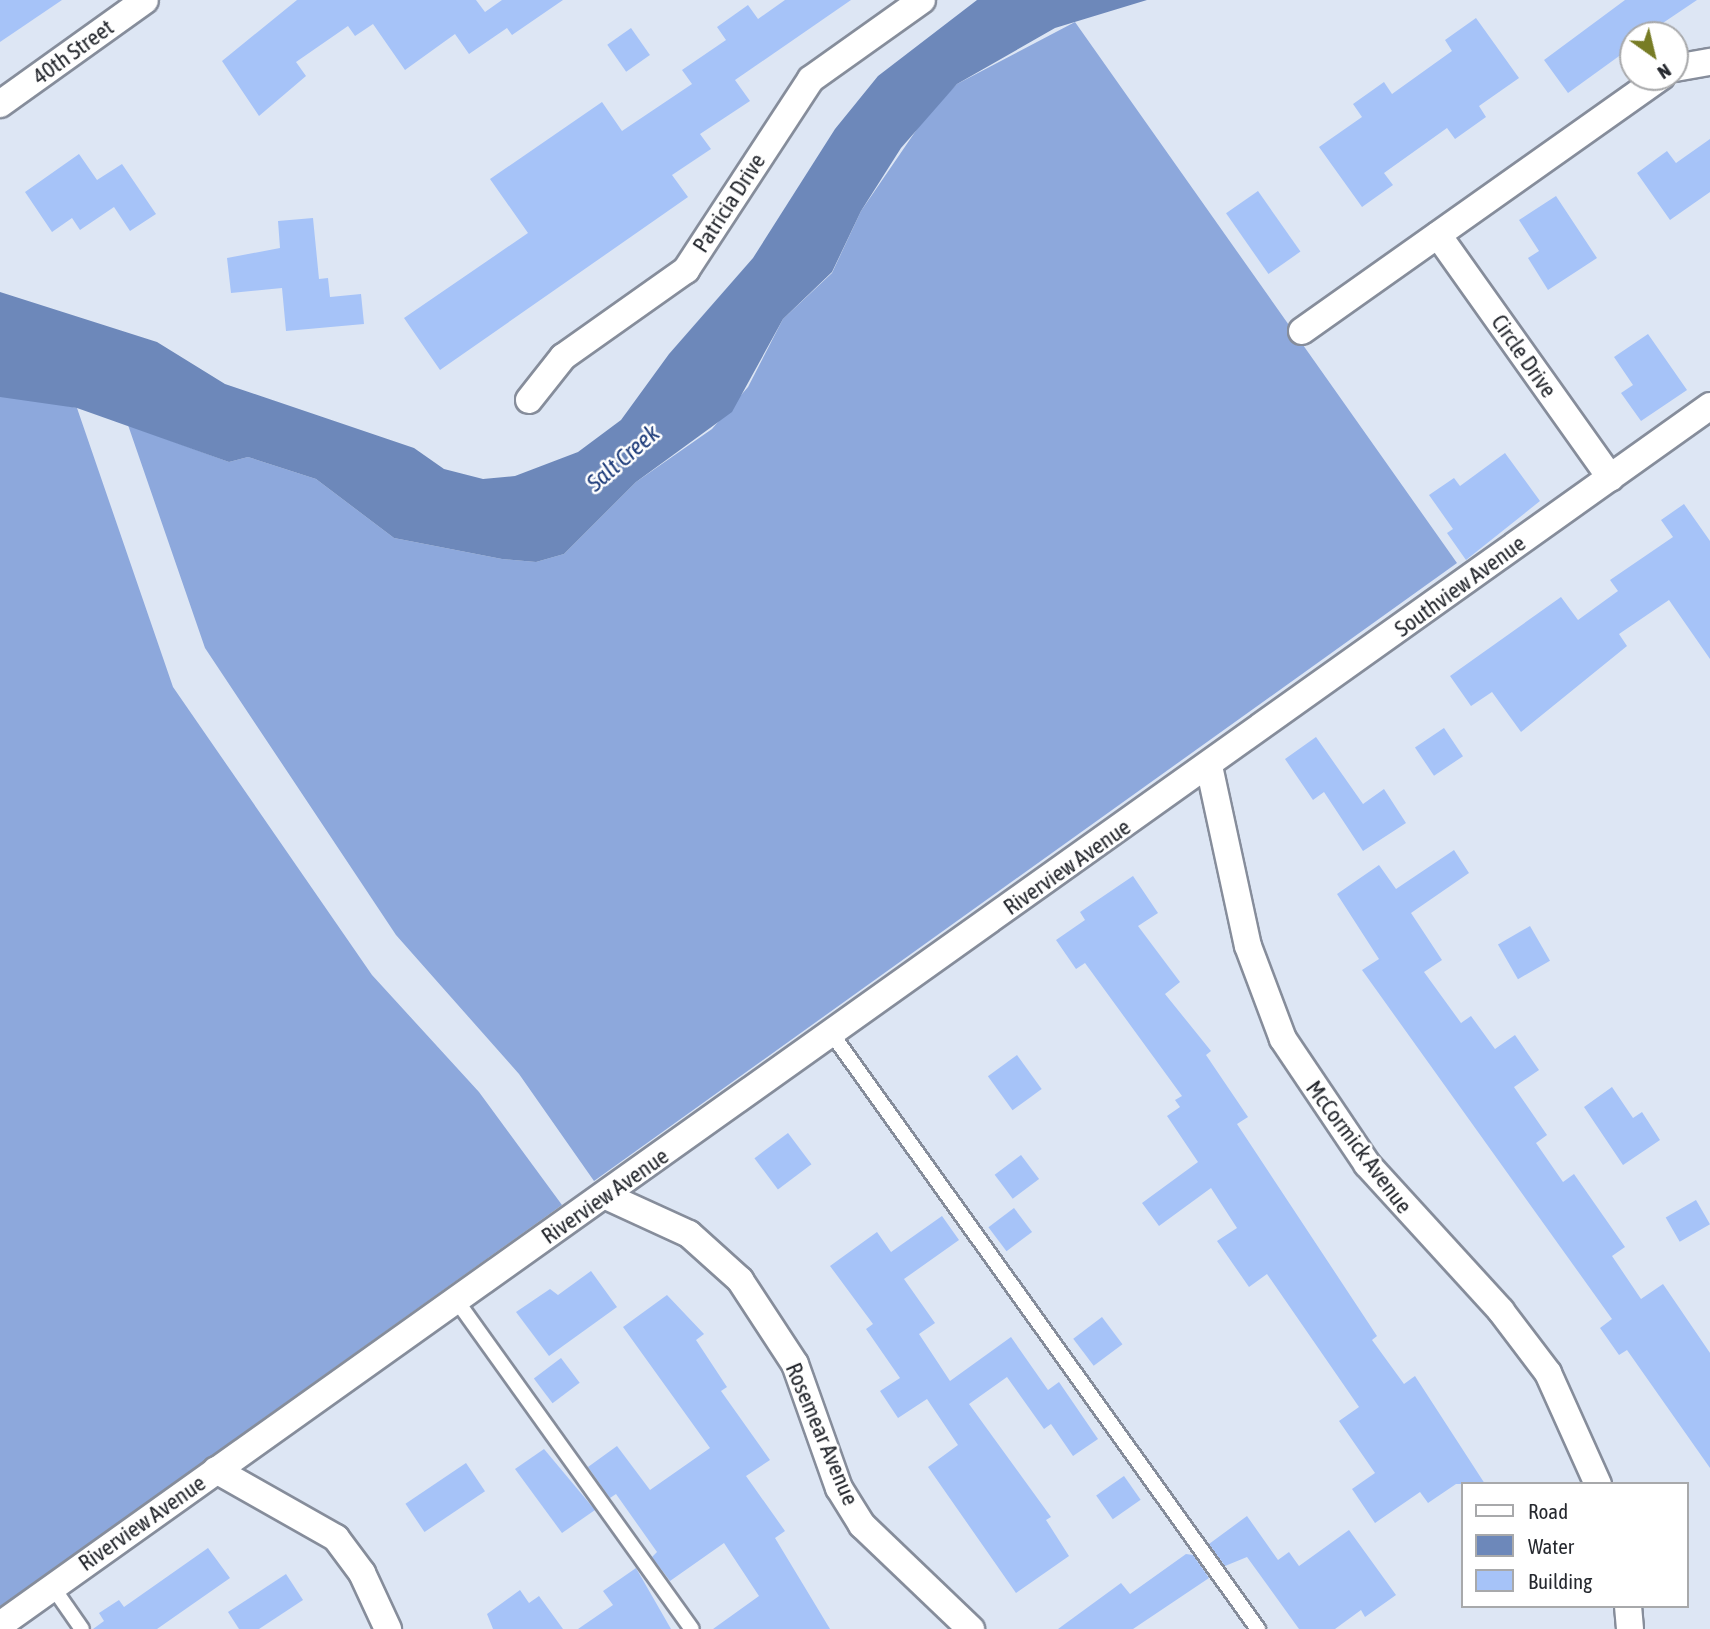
<!DOCTYPE html>
<style>
body{margin:0}
#map{position:relative;width:1710px;height:1629px;overflow:hidden;background:#dde6f4;font-family:"Asap Condensed",sans-serif}
div>[style]{position:absolute}
[style*='--x']{left:calc(var(--x)*1px);top:calc(var(--y)*1px);width:calc(var(--w)*1px);rotate:calc(var(--a)*1deg)}
.forest>*{inset:0;background:#8da8dc}
.water>*{inset:0;background:#6d88ba}
.building>*{inset:0;background:#a6c3f8;transform-origin:0 0}
.roads{filter:drop-shadow(2px 0 #868d9b) drop-shadow(-2px 0 #868d9b) drop-shadow(0 2px #868d9b) drop-shadow(0 -2px #868d9b)}
.lane>*{height:14px;margin:-7px;padding:0 7px;transform-origin:7px;border-radius:7px;background:#fff}
.street>*{height:26px;margin:-13px;padding:0 13px;transform-origin:13px;border-radius:13px;background:#fff}
span{translate:-50% -50%;white-space:nowrap;text-align:center;line-height:1.15;-webkit-text-stroke:5px #fff;paint-order:stroke}
.street-label{font-size:23px;color:#25282e}
.water-label{font-size:24px;color:#1e3c7a;font-style:italic}
.legend{position:absolute;left:1461px;top:1482px;width:228px;height:126px;box-sizing:border-box;background:#fff;border:2px solid #a8a9ab;margin:0;padding:9px 12px;list-style:none;font-size:21px;color:#25282e}
.legend li{display:flex;align-items:center;gap:14px;height:35px}
.legend b{width:35px;border:2px solid #a8a9ab}
.north{position:absolute;left:1619px;top:21px;width:70px;height:70px;box-sizing:border-box;background:#fff;border:2px solid #a8a9ab;border-radius:50%;rotate:146deg;font-size:19px;font-weight:700;line-height:28px;text-align:center;color:#25282e}
.north::after{content:'';display:block;margin:auto;width:24px;height:32px;background:#777c25;clip-path:polygon(50% 0,100% 100%,50% 72%,0 100%)}
</style>
<div id="map">
<div class="forest">
<i style="clip-path:polygon(1075px 22px,1457px 563px,594px 1181px,519px 1074px,396px 935px,205px 648px,128px 425px,229px 462px,248px 457px,316px 479px,394px 538px,502px 559px,536px 562px,564px 554px,636px 482px,712px 429px,748px 387px,783px 319px,832px 273px,861px 211px,926px 116px,957px 84px)"></i>
<i style="clip-path:polygon(17px 395px,77px 408px,173px 687px,372px 975px,479px 1092px,562px 1205px,0 1607px,0 397px)"></i>
</div>
<div class="water">
<i style="clip-path:polygon(977px 0,1147px 0,1055px 28px,957px 84px,901px 148px,861px 211px,832px 272px,783px 319px,732px 412px,636px 482px,564px 554px,536px 562px,502px 559px,394px 538px,316px 479px,248px 457px,229px 462px,77px 408px,0 397px,0 292px,157px 342px,225px 384px,414px 448px,444px 469px,483px 479px,515px 476px,578px 452px,621px 420px,669px 354px,753px 258px,835px 129px,878px 76px)"></i>
</div>
<div class="building">
<i style="clip-path:polygon(0 0,62px 0,0 42px)"></i>
<i style="clip-path:polygon(297px 0,476px 0,485px 12px,502px 0,563px 0,512px 35px,507px 28px,469px 54px,455px 34px,405px 70px,373px 24px,355px 36px,348px 26px,296px 62px,306px 76px,259px 116px,222px 61px)"></i>
<i style="clip-path:polygon(785px 0,851px 0,735px 80px,750px 101px,700px 134px,711px 149px,672px 175px,688px 197px,440px 370px,404px 318px,528px 233px,490px 179px,602px 102px,622px 131px,692px 84px,682px 70px,726px 40px,717px 27px,748px 5px,758px 19px)"></i>
<i style="clip-path:polygon(1625px 0,1697px 0,1645px 35px,1633px 35px,1633px 46px,1568px 93px,1544px 60px)"></i>
<i style="clip-path:polygon(1476px 18px,1519px 78px,1479px 106px,1486px 117px,1455px 139px,1447px 128px,1384px 173px,1393px 185px,1362px 207px,1319px 147px,1362px 117px,1353px 104px,1384px 82px,1392px 94px,1452px 51px,1445px 40px)"></i>
<i style="left:631px;top:28px;width:33px;height:29px;rotate:55deg"></i>
<i style="clip-path:polygon(1710px 139px,1710px 192px,1670px 220px,1637px 173px,1667px 151px,1676px 163px)"></i>
<i style="clip-path:polygon(79px 154px,97px 180px,122px 164px,156px 214px,130px 231px,114px 207px,80px 230px,72px 218px,52px 232px,25px 192px)"></i>
<i style="left:1258px;top:191px;width:74px;height:39px;rotate:55deg"></i>
<i style="clip-path:polygon(1556px 196px,1597px 258px,1548px 290px,1528px 258px,1539px 251px,1519px 220px)"></i>
<i style="clip-path:polygon(313px 218px,319px 279px,328px 278px,330px 297px,361px 294px,364px 324px,286px 331px,282px 288px,231px 293px,227px 258px,280px 248px,278px 221px)"></i>
<i style="clip-path:polygon(1648px 334px,1687px 390px,1641px 421px,1621px 393px,1633px 385px,1614px 357px)"></i>
<i style="clip-path:polygon(1505px 453px,1540px 501px,1466px 560px,1447px 533px,1453px 529px,1429px 495px,1454px 478px,1460px 486px)"></i>
<i style="clip-path:polygon(1684px 504px,1710px 541px,1710px 659px,1669px 600px,1619px 634px,1627px 646px,1521px 732px,1492px 692px,1471px 706px,1450px 676px,1561px 597px,1578px 620px,1618px 591px,1610px 580px,1673px 537px,1661px 520px)"></i>
<i style="left:1444px;top:728px;width:34px;height:35px;rotate:56deg"></i>
<i style="clip-path:polygon(1316px 737px,1363px 804px,1384px 789px,1406px 823px,1363px 851px,1324px 792px,1313px 800px,1285px 759px)"></i>
<i style="clip-path:polygon(1454px 850px,1469px 873px,1411px 913px,1442px 960px,1424px 972px,1461px 1023px,1471px 1016px,1495px 1049px,1515px 1035px,1539px 1070px,1514px 1087px,1547px 1135px,1536px 1143px,1563px 1182px,1574px 1174px,1625px 1247px,1612px 1256px,1641px 1299px,1663px 1284px,1710px 1353px,1710px 1468px,1627px 1350px,1619px 1355px,1600px 1328px,1612px 1319px,1362px 970px,1379px 959px,1337px 894px,1379px 865px,1396px 889px)"></i>
<i style="clip-path:polygon(1133px 876px,1158px 913px,1138px 926px,1180px 982px,1165px 994px,1211px 1051px,1206px 1055px,1248px 1117px,1237px 1124px,1377px 1336px,1372px 1340px,1404px 1384px,1415px 1376px,1485px 1484px,1456px 1484px,1428px 1503px,1420px 1492px,1375px 1523px,1352px 1489px,1375px 1473px,1339px 1421px,1359px 1407px,1267px 1274px,1249px 1287px,1217px 1241px,1237px 1228px,1211px 1188px,1159px 1226px,1142px 1203px,1198px 1162px,1167px 1116px,1180px 1107px,1175px 1100px,1182px 1096px,1085px 963px,1076px 969px,1056px 940px,1085px 920px,1080px 912px)"></i>
<i style="left:1530px;top:926px;width:40px;height:37px;rotate:60deg"></i>
<i style="left:1017px;top:1055px;width:42px;height:36px;rotate:54deg"></i>
<i style="clip-path:polygon(1612px 1087px,1633px 1118px,1642px 1112px,1660px 1140px,1623px 1165px,1584px 1107px)"></i>
<i style="left:788px;top:1133px;width:39px;height:42px;rotate:53deg"></i>
<i style="left:1021px;top:1155px;width:30px;height:33px;rotate:53deg"></i>
<i style="left:1696px;top:1200px;width:28px;height:35px;rotate:60deg"></i>
<i style="left:1014px;top:1208px;width:30px;height:32px;rotate:53deg"></i>
<i style="clip-path:polygon(942px 1216px,959px 1240px,904px 1279px,935px 1323px,919px 1334px,950px 1381px,1011px 1337px,1048px 1390px,1059px 1382px,1098px 1439px,1073px 1456px,1051px 1424px,1044px 1429px,1007px 1377px,969px 1404px,1051px 1517px,1046px 1520px,1069px 1556px,1016px 1593px,928px 1467px,958px 1445px,927px 1399px,898px 1418px,880px 1391px,900px 1378px,866px 1329px,873px 1324px,830px 1266px,877px 1232px,891px 1252px)"></i>
<i style="clip-path:polygon(591px 1271px,617px 1307px,549px 1356px,516px 1312px,550px 1289px,558px 1295px)"></i>
<i style="clip-path:polygon(667px 1295px,704px 1334px,696px 1340px,727px 1387px,721px 1391px,770px 1460px,746px 1476px,785px 1531px,775px 1538px,830px 1629px,713px 1629px,759px 1596px,724px 1543px,670px 1581px,652px 1557px,657px 1552px,616px 1494px,610px 1498px,588px 1467px,617px 1446px,650px 1490px,710px 1448px,623px 1327px)"></i>
<i style="left:1102px;top:1317px;width:34px;height:36px;rotate:53deg"></i>
<i style="left:561px;top:1358px;width:31px;height:34px;rotate:53deg"></i>
<i style="clip-path:polygon(544px 1449px,595px 1510px,562px 1533px,515px 1469px)"></i>
<i style="left:466px;top:1463px;width:34px;height:73px;rotate:56deg"></i>
<i style="left:1124px;top:1476px;width:29px;height:34px;rotate:55deg"></i>
<i style="clip-path:polygon(1247px 1516px,1278px 1560px,1289px 1552px,1299px 1566px,1349px 1530px,1396px 1595px,1365px 1617px,1361px 1610px,1335px 1629px,1299px 1629px,1247px 1557px,1225px 1566px,1209px 1544px)"></i>
<i style="clip-path:polygon(208px 1548px,230px 1578px,157px 1629px,93px 1629px,104px 1621px,99px 1613px,119px 1600px,124px 1607px)"></i>
<i style="clip-path:polygon(1186px 1554px,1193px 1555px,1209px 1578px,1133px 1629px,1058px 1629px,1121px 1583px,1130px 1594px)"></i>
<i style="clip-path:polygon(636px 1568px,671px 1629px,578px 1629px,613px 1605px,603px 1591px)"></i>
<i style="clip-path:polygon(286px 1574px,303px 1600px,259px 1629px,239px 1629px,228px 1612px)"></i>
<i style="clip-path:polygon(520px 1590px,529px 1603px,539px 1596px,563px 1629px,493px 1629px,487px 1614px)"></i>
</div>
<div class="roads">
<div class="lane">
<i style="--x:832;--y:1034;--w:732;--a:54.4"></i>
<i style="--x:457;--y:1301;--w:403;--a:54.4"></i>
<i style="--x:52;--y:1586;--w:52;--a:55.1"></i>
</div>
<div class="street">
<i style="--x:1675;--y:68;--w:36;--a:-10"></i>
<i style="--x:0;--y:104;--w:178;--a:-35.6"></i>
<i style="--x:1438;--y:235;--w:298;--a:54.6"></i>
<i style="--x:1302;--y:331;--w:440;--a:-35.3"></i>
<i style="--x:529;--y:400;--w:55;--a:-51.7"></i>
<i style="--x:563;--y:357;--w:151;--a:-35.3"></i>
<i style="--x:686;--y:270;--w:228;--a:-56.8"></i>
<i style="--x:811;--y:79;--w:136;--a:-35.4"></i>
<i style="--x:1209;--y:766;--w:184;--a:77.8"></i>
<i style="--x:1248;--y:946;--w:99;--a:69.4"></i>
<i style="--x:1283;--y:1039;--w:151;--a:56.1"></i>
<i style="--x:1367;--y:1164;--w:199;--a:47.6"></i>
<i style="--x:1501;--y:1311;--w:78;--a:52.8"></i>
<i style="--x:1548;--y:1373;--w:122;--a:65.8"></i>
<i style="--x:606;--y:1196;--w:91;--a:24.6"></i>
<i style="--x:689;--y:1234;--w:69;--a:42"></i>
<i style="--x:740;--y:1280;--w:100;--a:56.8"></i>
<i style="--x:795;--y:1364;--w:132;--a:70.5"></i>
<i style="--x:839;--y:1488;--w:44;--a:58.1"></i>
<i style="--x:862;--y:1525;--w:151;--a:43.7"></i>
<i style="--x:216;--y:1470;--w:138;--a:29.5"></i>
<i style="--x:336;--y:1538;--w:44;--a:53.4"></i>
<i style="--x:362;--y:1573;--w:62;--a:65.1"></i>
<i style="--x:1628;--y:1606;--w:23;--a:85"></i>
<i style="--x:0;--y:1625;--w:2100;--a:-35.48"></i>
</div>
</div>
<div class="street-label">
<span style="left:73px;top:52px;rotate:-36deg">40th Street</span>
<span style="left:729px;top:203px;rotate:-57deg">Patricia Drive</span>
<span style="left:1524px;top:356px;rotate:55deg">Circle Drive</span>
<span style="left:1460px;top:586px;rotate:-36deg">Southview Avenue</span>
<span style="left:1067px;top:867px;rotate:-35deg">Riverview Avenue</span>
<span style="left:1359px;top:1147px;rotate:53deg">McCormick Avenue</span>
<span style="left:605px;top:1196px;rotate:-35deg">Riverview Avenue</span>
<span style="left:822px;top:1434px;rotate:67deg">Rosemear Avenue</span>
<span style="left:142px;top:1523px;rotate:-35deg">Riverview Avenue</span>
</div>
<div class="water-label">
<span style="left:623px;top:458px;rotate:-41deg">Salt Creek</span>
</div>
<ul class="legend">
<li><b style="height:9px;background:#fff"></b>Road</li>
<li><b style="height:19px;background:#6d88ba"></b>Water</li>
<li><b style="height:19px;background:#a6c3f8"></b>Building</li>
</ul>
<div class="north">N</div>
</div>
